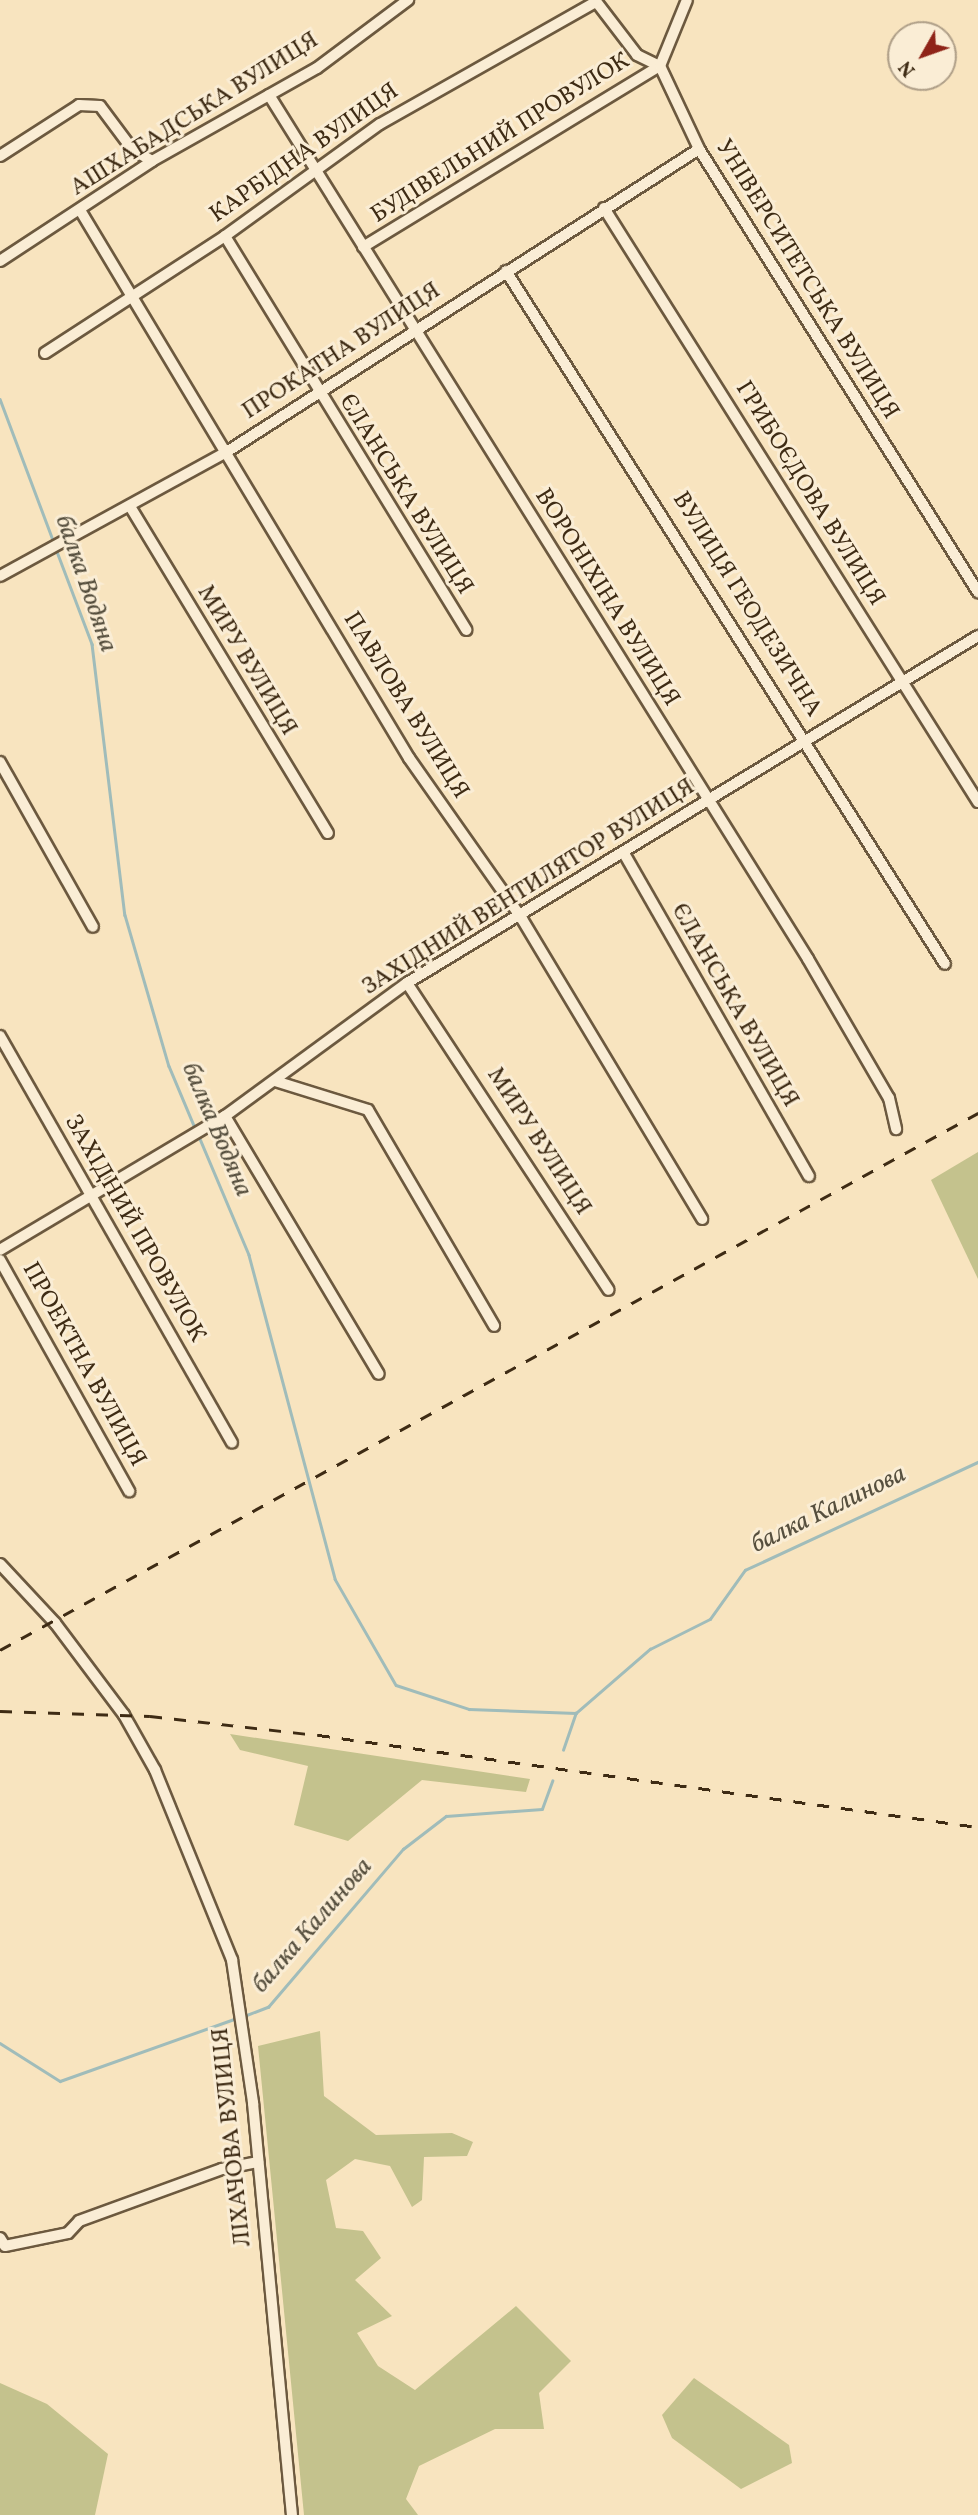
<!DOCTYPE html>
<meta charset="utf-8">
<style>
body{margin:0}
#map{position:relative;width:978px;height:2515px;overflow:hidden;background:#f8e4bf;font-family:Vollkorn,serif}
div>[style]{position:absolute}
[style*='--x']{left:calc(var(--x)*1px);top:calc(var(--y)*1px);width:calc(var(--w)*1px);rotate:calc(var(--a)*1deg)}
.green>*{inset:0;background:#c4c28d}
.stream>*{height:2.5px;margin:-1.25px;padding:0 1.25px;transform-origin:1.25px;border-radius:1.25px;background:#a0bcba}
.roads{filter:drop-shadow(2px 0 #6c593f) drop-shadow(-2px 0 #6c593f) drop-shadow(0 2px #6c593f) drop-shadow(0 -2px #6c593f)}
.minor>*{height:10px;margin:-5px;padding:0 5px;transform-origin:5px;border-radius:5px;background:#faedd5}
.rail>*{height:2.5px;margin-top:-1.25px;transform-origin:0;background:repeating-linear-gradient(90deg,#3e2b14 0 12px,transparent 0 24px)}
span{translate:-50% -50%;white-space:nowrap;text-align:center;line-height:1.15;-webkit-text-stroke:6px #faedd5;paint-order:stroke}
.street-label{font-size:24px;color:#3e2b14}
.water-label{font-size:26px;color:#564f3e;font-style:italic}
.north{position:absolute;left:887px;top:21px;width:70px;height:70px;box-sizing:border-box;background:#faedd5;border:2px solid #af9f88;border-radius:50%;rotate:230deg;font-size:19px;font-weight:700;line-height:28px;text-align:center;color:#3e2b14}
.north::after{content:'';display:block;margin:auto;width:24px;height:32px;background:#8f2418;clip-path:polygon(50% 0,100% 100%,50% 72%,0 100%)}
</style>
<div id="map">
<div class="green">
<i style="clip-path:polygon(978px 1152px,978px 1279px,931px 1180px)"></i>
<i style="clip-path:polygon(230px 1734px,530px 1779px,526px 1792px,422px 1780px,348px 1841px,294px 1825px,308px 1766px,240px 1750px)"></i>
<i style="clip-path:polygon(320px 2031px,324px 2096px,376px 2135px,452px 2133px,473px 2142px,467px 2156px,424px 2157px,422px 2200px,412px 2207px,390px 2166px,355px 2159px,326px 2180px,336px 2228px,363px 2231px,381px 2258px,355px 2280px,392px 2316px,357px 2333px,378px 2366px,415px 2390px,516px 2306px,571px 2361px,539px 2393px,544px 2429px,495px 2429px,419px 2466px,406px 2499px,418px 2515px,304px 2515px,258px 2046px)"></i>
<i style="clip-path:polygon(694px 2378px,789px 2445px,792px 2463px,741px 2489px,672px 2438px,662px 2415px)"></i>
<i style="clip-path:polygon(0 2383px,47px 2404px,108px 2454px,95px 2515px,0 2515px)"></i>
</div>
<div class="stream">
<i style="--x:0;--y:399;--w:154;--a:69.4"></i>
<i style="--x:56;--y:549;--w:102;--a:69.2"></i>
<i style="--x:92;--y:644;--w:273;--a:83.1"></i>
<i style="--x:125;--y:915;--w:157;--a:73.8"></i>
<i style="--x:169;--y:1066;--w:67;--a:67.2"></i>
<i style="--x:198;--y:1134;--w:131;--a:67.1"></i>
<i style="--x:249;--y:1255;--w:335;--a:75.1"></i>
<i style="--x:335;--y:1579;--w:122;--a:60.1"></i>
<i style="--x:396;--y:1685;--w:77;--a:18.2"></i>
<i style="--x:469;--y:1709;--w:107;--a:2.1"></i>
<i style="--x:563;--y:1750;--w:39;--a:-71"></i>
<i style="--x:576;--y:1713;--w:98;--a:-40.9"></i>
<i style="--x:650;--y:1649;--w:67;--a:-26.6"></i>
<i style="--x:710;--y:1619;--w:60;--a:-54.5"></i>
<i style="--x:745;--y:1570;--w:257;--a:-24.9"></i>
<i style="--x:244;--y:2016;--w:26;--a:-21"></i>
<i style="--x:268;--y:2007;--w:208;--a:-49.5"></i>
<i style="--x:403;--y:1849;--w:54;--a:-37.5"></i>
<i style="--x:446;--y:1816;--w:96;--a:-4.2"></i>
<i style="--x:542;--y:1809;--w:30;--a:-70"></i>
<i style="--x:0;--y:2043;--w:71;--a:32.3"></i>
<i style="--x:60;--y:2081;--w:188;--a:-19.6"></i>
</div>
<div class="roads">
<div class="minor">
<i style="--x:595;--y:0;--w:69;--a:52.6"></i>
<i style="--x:637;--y:55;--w:25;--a:26"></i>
<i style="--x:660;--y:66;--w:92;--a:64.8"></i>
<i style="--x:699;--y:149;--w:524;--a:57.8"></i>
<i style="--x:269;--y:95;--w:1018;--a:58.04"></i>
<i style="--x:808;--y:959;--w:161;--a:59.8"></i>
<i style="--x:889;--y:1098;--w:32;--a:77"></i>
<i style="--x:0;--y:156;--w:94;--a:-32.8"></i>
<i style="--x:79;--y:105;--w:21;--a:3"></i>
<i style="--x:100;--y:106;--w:54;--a:53.3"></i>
<i style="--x:132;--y:149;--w:23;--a:31"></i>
<i style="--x:604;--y:208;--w:702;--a:57.8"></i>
<i style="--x:80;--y:210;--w:639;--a:59.02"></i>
<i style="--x:409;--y:758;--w:197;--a:54.9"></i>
<i style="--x:522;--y:919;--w:350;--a:59"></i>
<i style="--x:225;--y:236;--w:462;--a:58.5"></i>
<i style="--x:363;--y:247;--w:348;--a:-31.4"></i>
<i style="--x:660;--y:66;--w:71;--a:-67.8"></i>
<i style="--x:0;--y:261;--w:182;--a:-33.3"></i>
<i style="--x:152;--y:161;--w:189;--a:-29.4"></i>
<i style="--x:317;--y:68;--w:114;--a:-36.8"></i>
<i style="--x:506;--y:271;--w:820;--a:57.65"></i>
<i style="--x:45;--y:353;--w:215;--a:-33"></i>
<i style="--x:225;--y:236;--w:191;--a:-35.9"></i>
<i style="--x:380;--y:124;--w:248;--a:-29.5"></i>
<i style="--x:131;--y:508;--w:380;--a:58.8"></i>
<i style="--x:0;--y:576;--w:256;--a:-28.7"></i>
<i style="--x:225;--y:453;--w:563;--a:-32.67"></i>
<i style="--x:0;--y:762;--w:189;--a:60.6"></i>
<i style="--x:625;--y:855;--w:370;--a:60.2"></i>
<i style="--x:407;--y:983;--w:367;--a:56.7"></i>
<i style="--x:0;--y:1036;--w:468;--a:60.3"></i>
<i style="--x:275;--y:1081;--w:97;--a:17.3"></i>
<i style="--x:368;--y:1110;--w:250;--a:59.7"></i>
<i style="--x:225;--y:1116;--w:300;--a:59.2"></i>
<i style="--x:0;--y:1250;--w:262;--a:-30.8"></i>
<i style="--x:225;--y:1116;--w:225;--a:-36.2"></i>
<i style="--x:407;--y:983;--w:668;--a:-31.29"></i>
<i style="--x:0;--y:1260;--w:265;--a:60.8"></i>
<i style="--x:0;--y:1564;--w:81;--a:47"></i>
<i style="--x:55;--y:1623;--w:115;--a:53.1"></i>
<i style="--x:124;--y:1715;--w:63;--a:60.6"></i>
<i style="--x:155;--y:1770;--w:205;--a:67.9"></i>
<i style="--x:232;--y:1960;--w:145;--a:81.6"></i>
<i style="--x:253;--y:2103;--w:414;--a:84.6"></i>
<i style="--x:0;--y:2238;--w:9;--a:58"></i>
<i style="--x:5;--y:2246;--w:64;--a:-11.7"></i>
<i style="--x:68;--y:2233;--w:16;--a:-47"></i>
<i style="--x:79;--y:2221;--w:152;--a:-20"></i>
<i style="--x:222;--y:2169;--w:37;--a:-11"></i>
</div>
</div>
<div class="rail">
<i style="--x:0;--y:1650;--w:1116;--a:-28.77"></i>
<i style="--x:0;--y:1711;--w:150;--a:1.9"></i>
<i style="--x:150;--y:1716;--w:169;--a:6.5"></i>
<i style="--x:318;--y:1735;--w:666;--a:7.94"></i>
</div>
<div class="street-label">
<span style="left:195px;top:115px;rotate:-32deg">АШХАБАДСЬКА ВУЛИЦЯ</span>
<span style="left:501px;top:139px;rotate:-32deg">БУДІВЕЛЬНИЙ ПРОВУЛОК</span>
<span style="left:305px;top:154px;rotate:-35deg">КАРБІДНА ВУЛИЦЯ</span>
<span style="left:806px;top:280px;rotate:58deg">УНІВЕРСИТЕТСЬКА ВУЛИЦЯ</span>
<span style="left:342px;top:352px;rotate:-33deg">ПРОКАТНА ВУЛИЦЯ</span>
<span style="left:809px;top:494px;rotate:58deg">ГРИБОЄДОВА ВУЛИЦЯ</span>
<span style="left:405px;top:495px;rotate:58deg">ЄЛАНСЬКА ВУЛИЦЯ</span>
<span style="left:606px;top:598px;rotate:58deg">ВОРОНІХІНА ВУЛИЦЯ</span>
<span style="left:746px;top:605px;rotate:58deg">ВУЛИЦЯ ГЕОДЕЗИЧНА</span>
<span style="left:246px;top:661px;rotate:59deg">МИРУ ВУЛИЦЯ</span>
<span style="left:405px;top:706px;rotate:58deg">ПАВЛОВА ВУЛИЦЯ</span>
<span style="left:529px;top:888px;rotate:-32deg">ЗАХІДНИЙ ВЕНТИЛЯТОР ВУЛИЦЯ</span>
<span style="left:734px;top:1006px;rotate:60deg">ЄЛАНСЬКА ВУЛИЦЯ</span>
<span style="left:538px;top:1142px;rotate:57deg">МИРУ ВУЛИЦЯ</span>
<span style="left:134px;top:1229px;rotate:60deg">ЗАХІДНИЙ ПРОВУЛОК</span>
<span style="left:83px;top:1365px;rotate:61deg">ПРОЕКТНА ВУЛИЦЯ</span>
<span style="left:233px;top:2137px;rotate:-96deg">ЛІХАЧОВА ВУЛИЦЯ</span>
</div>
<div class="water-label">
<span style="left:85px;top:584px;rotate:71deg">балка Водяна</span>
<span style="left:216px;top:1130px;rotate:67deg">балка Водяна</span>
<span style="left:829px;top:1510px;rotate:-26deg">балка Калинова</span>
<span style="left:313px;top:1926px;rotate:-49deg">балка Калинова</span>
</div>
<div class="north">N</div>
</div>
